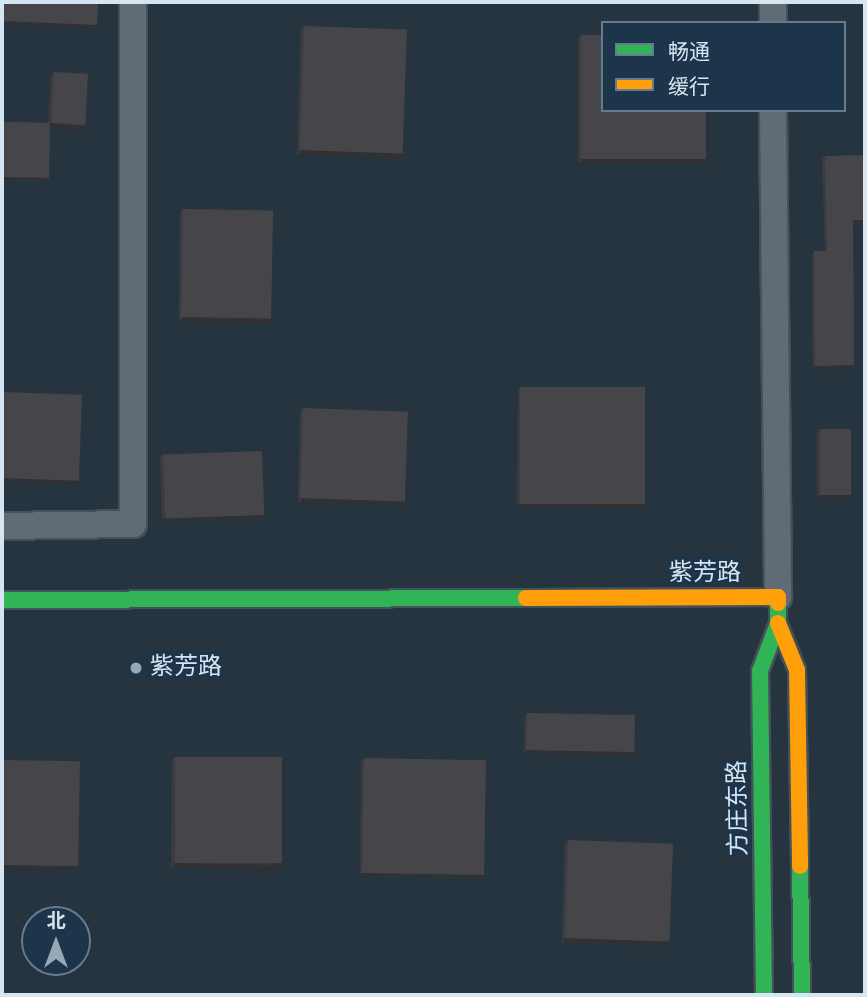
<!DOCTYPE html>
<meta charset="utf-8">
<style>
body{margin:0}
#map{position:relative;width:867px;height:997px;overflow:hidden;background:#263440;font-family:"Alegreya Sans","Noto Sans SC",sans-serif}
div>[style]{position:absolute}
[style*='--x']{left:calc(var(--x)*1px);top:calc(var(--y)*1px);width:calc(var(--w)*1px);rotate:calc(var(--a)*1deg)}
.roads{filter:drop-shadow(2px 0 #44505a) drop-shadow(-2px 0 #44505a) drop-shadow(0 2px #44505a) drop-shadow(0 -2px #44505a)}
.street>*{height:26px;margin:-13px;padding:0 13px;transform-origin:13px;border-radius:13px;background:#616b76}
.fast>*{height:16px;margin:-8px;padding:0 8px;transform-origin:8px;border-radius:8px;background:#30b455}
.slow>*{height:16px;margin:-8px;padding:0 8px;transform-origin:8px;border-radius:8px;background:#ff9f0a}
.wall>*{inset:0;background:#3c3c40}
.shaded-wall>*{inset:0;background:#313134;transform-origin:0 0}
.building>*{inset:0;background:#46464a;transform-origin:0 0}
.dots>*{width:19px;height:19px;translate:-50% -50%;box-sizing:border-box;border:4px solid #1c354b;border-radius:50%}
span{translate:-50% -50%;white-space:nowrap;text-align:center;line-height:1.15;-webkit-text-stroke:6px #1c354b;paint-order:stroke}
.street-label{font-size:24px;color:#d5e5f2}
.poi-label{font-size:24px;color:#d5e5f2}
.left{translate:0 -50%;text-align:left}
.frame{position:absolute;inset:0;border:4px solid #d5e5f2;pointer-events:none}
.legend{position:absolute;left:601px;top:21px;width:245px;height:91px;box-sizing:border-box;background:#1c354b;border:2px solid #667b8e;margin:0;padding:9px 12px;list-style:none;font-size:21px;color:#d5e5f2}
.legend li{display:flex;align-items:center;gap:14px;height:35px}
.legend b{width:35px;border:2px solid #667b8e}
.north{position:absolute;left:21px;top:906px;width:70px;height:70px;box-sizing:border-box;background:#1c354b;border:2px solid #667b8e;border-radius:50%;rotate:0deg;font-size:19px;font-weight:700;line-height:28px;text-align:center;color:#d5e5f2}
.north::after{content:'';display:block;margin:auto;width:24px;height:32px;background:#98a7b4;clip-path:polygon(50% 0,100% 100%,50% 72%,0 100%)}
</style>
<div id="map">
<div class="roads">
<div class="street">
<i style="--x:773;--y:2;--w:21;--a:90"></i>
<i style="--x:773;--y:110;--w:487;--a:89.4"></i>
<i style="--x:2;--y:526;--w:131;--a:-0.9"></i>
<i style="--x:133;--y:524;--w:522;--a:-90"></i>
</div>
<div class="fast">
<i style="--x:2;--y:600;--w:524;--a:-0.22"></i>
<i style="--x:800;--y:866;--w:129;--a:89.1"></i>
<i style="--x:764;--y:995;--w:324;--a:-90.7"></i>
<i style="--x:760;--y:671;--w:51;--a:-69.4"></i>
<i style="--x:778;--y:623;--w:20;--a:-90"></i>
</div>
<div class="slow">
<i style="--x:526;--y:598;--w:252;--a:-0.2"></i>
<i style="--x:778;--y:597;--w:6;--a:90"></i>
<i style="--x:778;--y:623;--w:51;--a:68"></i>
<i style="--x:797;--y:670;--w:196;--a:89.1"></i>
</div>
</div>
<div class="wall">
<i style="clip-path:polygon(304px 26px,404px 153px,401px 157px,297px 154px,301px 29px)"></i>
<i style="clip-path:polygon(581px 35px,704px 162px,578px 162px,578px 39px)"></i>
<i style="clip-path:polygon(54px 72px,84px 126px,82px 130px,50px 127px,48px 178px,46px 181px,2px 180px,2px 122px,48px 123px,51px 75px)"></i>
<i style="clip-path:polygon(825px 156px,853px 224px,854px 365px,851px 369px,813px 369px,812px 255px,814px 251px,825px 251px,822px 159px)"></i>
<i style="clip-path:polygon(183px 209px,272px 318px,269px 322px,179px 321px,180px 213px)"></i>
<i style="clip-path:polygon(520px 387px,644px 504px,642px 508px,517px 507px,518px 390px)"></i>
<i style="clip-path:polygon(303px 408px,406px 500px,403px 504px,298px 502px,300px 412px)"></i>
<i style="clip-path:polygon(820px 429px,848px 498px,817px 498px,817px 432px)"></i>
<i style="clip-path:polygon(163px 454px,264px 515px,261px 518px,162px 521px,160px 457px)"></i>
<i style="clip-path:polygon(527px 713px,632px 756px,524px 753px,525px 716px)"></i>
<i style="clip-path:polygon(175px 757px,278px 868px,171px 867px,172px 760px)"></i>
<i style="clip-path:polygon(364px 758px,485px 874px,482px 878px,360px 876px,361px 762px)"></i>
<i style="clip-path:polygon(568px 840px,667px 946px,562px 942px,565px 843px)"></i>
</div>
<div class="shaded-wall">
<i style="clip-path:polygon(2px 21px,97px 25px,94px 29px,2px 24px)"></i>
<i style="left:50px;top:123px;width:34px;height:5px;rotate:5deg"></i>
<i style="left:300px;top:150px;width:104px;height:5px;rotate:2deg"></i>
<i style="left:581px;top:159px;width:125px;height:4px"></i>
<i style="left:2px;top:177px;width:46px;height:3px;rotate:1deg"></i>
<i style="clip-path:polygon(853px 220px,865px 220px,865px 223px,851px 224px)"></i>
<i style="left:182px;top:317px;width:90px;height:5px;rotate:1deg"></i>
<i style="clip-path:polygon(854px 365px,851px 369px,813px 369px,815px 366px)"></i>
<i style="left:2px;top:478px;width:77px;height:3px;rotate:2deg"></i>
<i style="clip-path:polygon(820px 495px,851px 495px,848px 498px,817px 498px)"></i>
<i style="left:301px;top:498px;width:105px;height:5px;rotate:1deg"></i>
<i style="clip-path:polygon(519px 504px,644px 504px,642px 508px,517px 507px)"></i>
<i style="clip-path:polygon(264px 515px,261px 518px,162px 521px,164px 517px)"></i>
<i style="clip-path:polygon(527px 750px,634px 752px,632px 756px,524px 753px)"></i>
<i style="left:174px;top:863px;width:107px;height:5px;rotate:1deg"></i>
<i style="clip-path:polygon(2px 865px,77px 867px,75px 870px,2px 869px)"></i>
<i style="clip-path:polygon(362px 873px,485px 874px,482px 878px,360px 876px)"></i>
<i style="left:564px;top:938px;width:105px;height:4px;rotate:2deg"></i>
</div>
<div class="building">
<i style="clip-path:polygon(2px 2px,98px 2px,97px 25px,2px 21px)"></i>
<i style="left:304px;top:26px;width:103px;height:124px;rotate:2deg"></i>
<i style="clip-path:polygon(581px 35px,603px 35px,603px 110px,706px 110px,706px 159px,581px 159px)"></i>
<i style="left:54px;top:72px;width:34px;height:51px;rotate:3deg"></i>
<i style="left:2px;top:122px;width:48px;height:55px;rotate:1deg"></i>
<i style="clip-path:polygon(865px 155px,865px 220px,853px 220px,854px 365px,815px 366px,814px 251px,827px 251px,825px 156px)"></i>
<i style="left:183px;top:209px;width:90px;height:108px;rotate:1deg"></i>
<i style="left:520px;top:387px;width:125px;height:117px"></i>
<i style="left:2px;top:392px;width:80px;height:86px;rotate:2deg"></i>
<i style="left:303px;top:408px;width:105px;height:90px;rotate:2deg"></i>
<i style="left:820px;top:429px;width:31px;height:66px"></i>
<i style="left:262px;top:451px;width:64px;height:99px;rotate:88deg"></i>
<i style="left:527px;top:713px;width:108px;height:37px;rotate:1deg"></i>
<i style="left:175px;top:757px;width:107px;height:106px"></i>
<i style="left:364px;top:758px;width:122px;height:115px;rotate:1deg"></i>
<i style="left:2px;top:760px;width:78px;height:105px;rotate:1deg"></i>
<i style="left:568px;top:840px;width:105px;height:98px;rotate:2deg"></i>
</div>
<div class="dots">
<i style="left:136px;top:668px;background:#98a7b4"></i>
</div>
<div class="street-label">
<span style="left:705px;top:574px">紫芳路</span>
<span style="left:739px;top:808px;rotate:-91deg">方庄东路</span>
</div>
<div class="poi-label">
<span class="left" style="left:150px;top:668px">紫芳路</span>
</div>
<div class="frame"></div>
<ul class="legend">
<li><b style="height:9px;background:#30b455"></b>畅通</li>
<li><b style="height:9px;background:#ff9f0a"></b>缓行</li>
</ul>
<div class="north">北</div>
</div>
